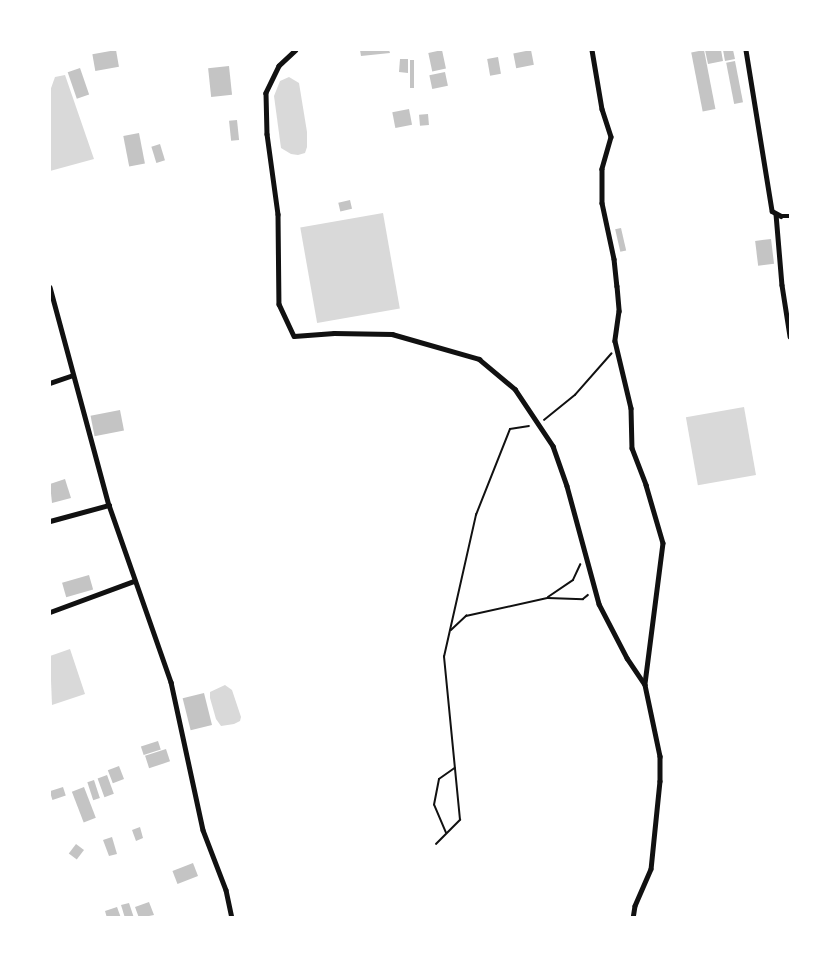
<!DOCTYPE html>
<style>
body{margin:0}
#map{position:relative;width:840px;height:967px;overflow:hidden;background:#fff;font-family:"Roboto Condensed",sans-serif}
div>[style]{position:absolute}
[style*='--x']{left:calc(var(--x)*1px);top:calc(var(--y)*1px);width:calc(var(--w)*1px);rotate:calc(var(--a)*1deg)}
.water>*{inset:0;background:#d9d9d9;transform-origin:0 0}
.building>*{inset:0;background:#c4c4c4;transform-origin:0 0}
.path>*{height:1.5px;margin:-0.75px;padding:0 0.75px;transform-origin:0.75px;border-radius:0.75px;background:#111}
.minor>*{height:4.5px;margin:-2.25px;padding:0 2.25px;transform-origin:2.25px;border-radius:2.25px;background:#111}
span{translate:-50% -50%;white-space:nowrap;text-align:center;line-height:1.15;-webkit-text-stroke:6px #fff;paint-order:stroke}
.frame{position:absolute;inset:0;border:51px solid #fff;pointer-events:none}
</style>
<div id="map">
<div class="water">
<i style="clip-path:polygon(65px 75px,94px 159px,50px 171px,50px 91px,55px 77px)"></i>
<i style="clip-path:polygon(289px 77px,299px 83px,307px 132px,307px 147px,305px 153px,298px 155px,291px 154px,281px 148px,274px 96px,280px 81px)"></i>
<i style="left:383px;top:213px;width:97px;height:84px;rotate:80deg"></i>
<i style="left:744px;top:407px;width:69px;height:59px;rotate:80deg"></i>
<i style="clip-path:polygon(70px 649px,85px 694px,52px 705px,50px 656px)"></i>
<i style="clip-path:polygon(225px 685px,232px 690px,241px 717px,240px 721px,234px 724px,221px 726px,216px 719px,210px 698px,210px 692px)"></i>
</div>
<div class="building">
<i style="left:116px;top:50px;width:17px;height:24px;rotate:80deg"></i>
<i style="clip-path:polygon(360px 50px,389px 50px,390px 53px,361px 56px)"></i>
<i style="left:442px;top:50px;width:19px;height:14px;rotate:78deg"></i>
<i style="left:531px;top:50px;width:15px;height:18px;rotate:79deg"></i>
<i style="left:704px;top:50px;width:60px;height:13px;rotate:79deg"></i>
<i style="clip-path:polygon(705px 50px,721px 50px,723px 61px,708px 64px)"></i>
<i style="clip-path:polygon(723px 50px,733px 50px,735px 59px,725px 61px)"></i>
<i style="left:498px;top:57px;width:17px;height:11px;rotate:80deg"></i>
<i style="clip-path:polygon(400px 59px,408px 59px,408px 73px,399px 72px)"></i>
<i style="left:410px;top:60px;width:4px;height:28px"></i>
<i style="left:735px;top:61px;width:42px;height:9px;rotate:79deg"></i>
<i style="left:229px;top:66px;width:29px;height:21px;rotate:84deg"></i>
<i style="left:80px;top:68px;width:28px;height:13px;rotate:71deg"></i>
<i style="left:445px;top:72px;width:14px;height:16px;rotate:78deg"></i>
<i style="left:409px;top:109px;width:16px;height:17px;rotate:79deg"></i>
<i style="left:428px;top:114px;width:11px;height:9px;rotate:85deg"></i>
<i style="left:237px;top:120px;width:20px;height:8px;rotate:84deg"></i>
<i style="left:139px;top:133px;width:31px;height:16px;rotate:79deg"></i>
<i style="left:160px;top:144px;width:17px;height:9px;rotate:73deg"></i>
<i style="left:350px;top:200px;width:9px;height:12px;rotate:77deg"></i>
<i style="left:621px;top:228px;width:23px;height:6px;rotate:77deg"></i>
<i style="left:771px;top:239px;width:25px;height:16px;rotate:83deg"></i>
<i style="left:120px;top:410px;width:21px;height:30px;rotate:79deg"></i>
<i style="clip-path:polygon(65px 479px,71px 498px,52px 503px,50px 484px)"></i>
<i style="left:89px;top:575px;width:15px;height:28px;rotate:74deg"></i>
<i style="left:204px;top:693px;width:33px;height:22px;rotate:76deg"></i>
<i style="left:158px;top:741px;width:9px;height:18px;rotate:72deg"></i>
<i style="left:166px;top:749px;width:13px;height:22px;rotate:72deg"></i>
<i style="left:119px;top:766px;width:14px;height:12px;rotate:69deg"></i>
<i style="left:107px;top:775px;width:20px;height:10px;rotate:70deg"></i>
<i style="left:94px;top:780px;width:19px;height:7px;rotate:72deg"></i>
<i style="left:63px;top:787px;width:9px;height:14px;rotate:72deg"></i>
<i style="left:84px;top:787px;width:33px;height:13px;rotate:69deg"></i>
<i style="clip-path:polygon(140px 827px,143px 838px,136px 841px,132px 830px)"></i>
<i style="clip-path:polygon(112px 837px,117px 854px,109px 856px,103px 840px)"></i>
<i style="left:76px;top:844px;width:10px;height:12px;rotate:37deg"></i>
<i style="left:193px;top:863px;width:14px;height:22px;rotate:69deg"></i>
<i style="clip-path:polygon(149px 902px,154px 915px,139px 918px,135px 907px)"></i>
<i style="clip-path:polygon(129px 903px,134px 918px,125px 918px,121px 905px)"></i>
<i style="clip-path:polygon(117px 907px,121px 918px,107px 918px,105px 911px)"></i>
</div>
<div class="path">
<i style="--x:544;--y:420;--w:40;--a:-39"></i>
<i style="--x:575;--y:395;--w:55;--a:-48.7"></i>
<i style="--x:548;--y:597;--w:30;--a:-34"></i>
<i style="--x:573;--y:580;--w:17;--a:-65"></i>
<i style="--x:451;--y:630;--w:21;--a:-43"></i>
<i style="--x:466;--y:616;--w:84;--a:-12.4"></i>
<i style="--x:548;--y:598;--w:35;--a:2"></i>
<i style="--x:583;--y:599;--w:6;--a:-39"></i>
<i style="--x:446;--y:833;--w:30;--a:-113"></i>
<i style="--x:434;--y:805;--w:26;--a:-79"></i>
<i style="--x:439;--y:779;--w:19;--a:-35"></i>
<i style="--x:436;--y:844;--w:34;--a:-45"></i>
<i style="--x:460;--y:820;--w:164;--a:-95.6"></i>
<i style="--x:444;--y:657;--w:146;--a:-77.3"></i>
<i style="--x:476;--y:515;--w:92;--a:-68.4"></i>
<i style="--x:510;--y:429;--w:19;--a:-9"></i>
</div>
<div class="minor">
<i style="--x:296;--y:50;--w:23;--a:137"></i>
<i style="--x:279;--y:66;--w:30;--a:116"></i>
<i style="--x:266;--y:93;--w:41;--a:88.6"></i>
<i style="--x:267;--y:134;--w:81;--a:82.2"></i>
<i style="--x:278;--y:214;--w:90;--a:89.4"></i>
<i style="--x:279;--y:304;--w:35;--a:65"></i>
<i style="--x:294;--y:336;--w:40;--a:-4.3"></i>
<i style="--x:334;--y:333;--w:58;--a:1"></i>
<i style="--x:392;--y:334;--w:91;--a:16"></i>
<i style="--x:479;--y:359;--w:47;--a:39.8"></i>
<i style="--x:515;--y:389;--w:69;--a:56.3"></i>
<i style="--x:553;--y:446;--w:42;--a:70.7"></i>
<i style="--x:567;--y:486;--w:122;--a:74.8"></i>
<i style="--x:599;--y:604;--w:61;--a:62.6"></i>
<i style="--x:627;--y:658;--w:32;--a:56"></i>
<i style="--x:645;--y:685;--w:73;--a:78.1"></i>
<i style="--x:660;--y:756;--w:25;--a:90"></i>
<i style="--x:660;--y:781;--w:88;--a:95.8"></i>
<i style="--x:651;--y:869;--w:40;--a:113.4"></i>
<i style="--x:635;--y:906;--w:12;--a:99"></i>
<i style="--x:592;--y:50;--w:60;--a:80.4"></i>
<i style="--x:602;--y:109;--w:29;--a:72"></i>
<i style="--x:611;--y:137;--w:33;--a:106"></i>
<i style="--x:602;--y:169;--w:34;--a:90"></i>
<i style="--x:602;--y:203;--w:57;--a:77.9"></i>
<i style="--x:614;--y:259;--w:27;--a:84"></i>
<i style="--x:617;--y:286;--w:25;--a:85"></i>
<i style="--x:619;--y:311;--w:30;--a:98"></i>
<i style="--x:615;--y:341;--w:69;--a:76.6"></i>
<i style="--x:631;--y:408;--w:40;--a:88.6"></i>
<i style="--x:632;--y:448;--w:40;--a:69"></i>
<i style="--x:646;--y:485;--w:60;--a:73.7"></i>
<i style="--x:663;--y:543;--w:142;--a:97.3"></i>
<i style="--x:746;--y:50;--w:163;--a:80.8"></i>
<i style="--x:772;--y:211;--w:10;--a:29"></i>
<i style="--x:781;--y:216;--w:9;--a:0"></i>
<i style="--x:776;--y:214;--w:71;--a:85.2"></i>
<i style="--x:782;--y:285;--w:52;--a:81.1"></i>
<i style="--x:50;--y:287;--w:226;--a:74.9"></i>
<i style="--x:109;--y:505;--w:188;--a:70.7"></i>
<i style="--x:171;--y:682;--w:151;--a:77.8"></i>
<i style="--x:203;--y:830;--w:64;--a:69"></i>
<i style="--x:226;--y:890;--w:29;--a:78"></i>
<i style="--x:50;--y:383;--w:24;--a:-19"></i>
<i style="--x:50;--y:521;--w:61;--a:-15.2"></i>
<i style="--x:50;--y:612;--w:90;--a:-20.3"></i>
</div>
<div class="frame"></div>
</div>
